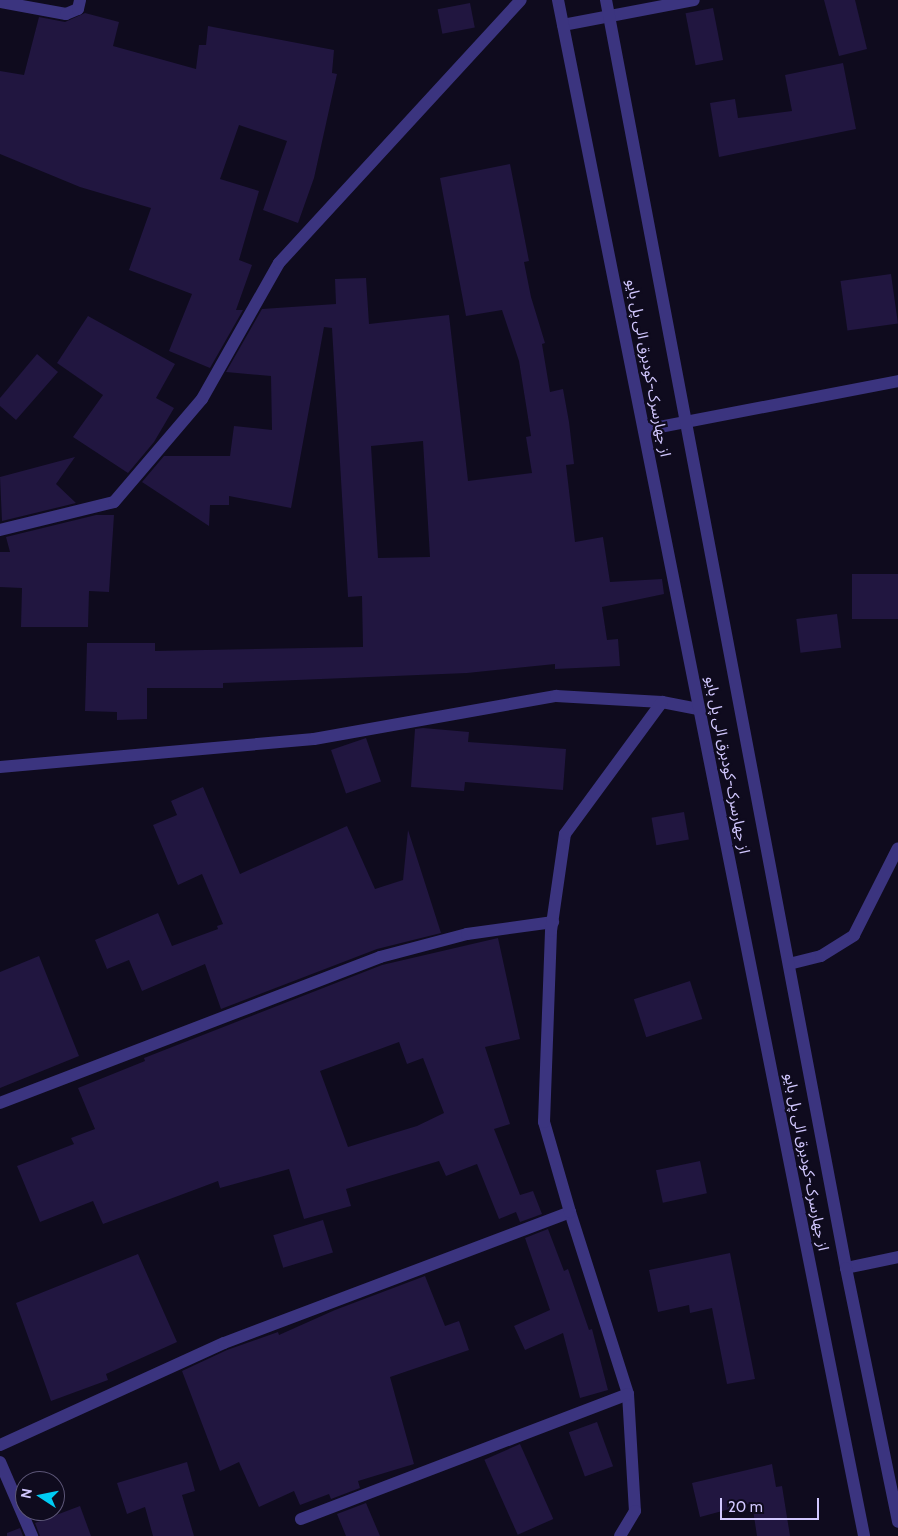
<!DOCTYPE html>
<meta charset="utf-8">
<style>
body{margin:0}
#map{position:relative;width:898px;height:1536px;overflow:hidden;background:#0f0b1e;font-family:Cabin,"Noto Sans Arabic",sans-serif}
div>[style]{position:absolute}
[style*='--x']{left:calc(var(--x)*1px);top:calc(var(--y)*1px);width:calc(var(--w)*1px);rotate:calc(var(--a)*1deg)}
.building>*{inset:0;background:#211640;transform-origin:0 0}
.minor>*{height:12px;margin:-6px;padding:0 6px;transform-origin:6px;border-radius:6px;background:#3b347f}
.tertiary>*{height:12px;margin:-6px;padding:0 6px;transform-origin:6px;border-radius:6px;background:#3b347f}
span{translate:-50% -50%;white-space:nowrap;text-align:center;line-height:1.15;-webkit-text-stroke:4.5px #0f0b1e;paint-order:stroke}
.street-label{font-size:15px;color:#d2c8ff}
.north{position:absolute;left:15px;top:1471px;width:50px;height:50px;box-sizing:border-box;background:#0f0b1e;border:1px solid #5d5778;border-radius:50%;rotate:281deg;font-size:14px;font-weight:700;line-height:20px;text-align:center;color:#d2c8ff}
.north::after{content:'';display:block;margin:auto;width:18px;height:22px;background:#00cbf3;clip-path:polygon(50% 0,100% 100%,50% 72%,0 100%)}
.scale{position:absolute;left:720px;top:1498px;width:99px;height:22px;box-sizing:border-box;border:2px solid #d2c8ff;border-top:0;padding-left:6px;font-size:15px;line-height:18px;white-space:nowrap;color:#d2c8ff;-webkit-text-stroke:4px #0f0b1e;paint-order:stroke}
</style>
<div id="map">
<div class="building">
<i style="clip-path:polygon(824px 0,855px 0,867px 49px,839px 56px)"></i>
<i style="left:470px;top:3px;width:25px;height:33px;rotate:79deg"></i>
<i style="left:713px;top:8px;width:53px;height:28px;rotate:79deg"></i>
<i style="clip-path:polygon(85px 13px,119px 22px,113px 46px,196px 69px,199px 45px,206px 45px,208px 26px,334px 50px,332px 73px,337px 74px,314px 178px,298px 223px,263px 210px,287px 141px,239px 125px,220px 179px,259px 191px,239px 260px,252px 265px,236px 310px,243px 310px,210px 368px,169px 351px,192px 294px,129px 270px,151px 208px,80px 187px,0 154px,0 71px,24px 75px,39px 17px,65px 22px)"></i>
<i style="clip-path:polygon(843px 63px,856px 129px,719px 157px,710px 103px,735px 99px,738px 118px,792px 111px,785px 75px)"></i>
<i style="clip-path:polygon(evenodd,510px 164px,529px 261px,524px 262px,531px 297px,545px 343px,542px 344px,550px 392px,563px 389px,569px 422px,574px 464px,566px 465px,575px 542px,603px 537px,610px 582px,662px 579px,664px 594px,602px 607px,607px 640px,618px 639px,620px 666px,555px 669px,555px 664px,467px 673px,223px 683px,223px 688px,147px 688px,147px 719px,117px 720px,117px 712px,85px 711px,87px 643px,155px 643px,155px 651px,363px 647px,362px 596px,348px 597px,332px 328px,324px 327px,291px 508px,229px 496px,229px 505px,210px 505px,209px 526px,142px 482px,164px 456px,230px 456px,234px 426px,272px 430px,271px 376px,226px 372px,262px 309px,336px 304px,335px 279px,366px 278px,369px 324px,449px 315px,468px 481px,532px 473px,526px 437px,531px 436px,519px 361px,502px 310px,466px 316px,440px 178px,510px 164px,423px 441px,430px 557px,378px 558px,371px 446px,423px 441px)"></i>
<i style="left:891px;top:274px;width:50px;height:51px;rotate:82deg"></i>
<i style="clip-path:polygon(88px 316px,175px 364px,156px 398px,174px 408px,154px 442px,128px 473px,73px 437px,103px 395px,57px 363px)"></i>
<i style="clip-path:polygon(37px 354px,58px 372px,16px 420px,0 406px,0 398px)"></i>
<i style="clip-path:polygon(75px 457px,56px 484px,76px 503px,2px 521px,0 477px)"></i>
<i style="clip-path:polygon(96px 515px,114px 515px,109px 592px,89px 591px,88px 627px,21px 627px,22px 588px,0 587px,0 552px,10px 552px,6px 537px)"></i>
<i style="left:898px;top:574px;width:45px;height:46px;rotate:90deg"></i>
<i style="left:837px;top:614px;width:34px;height:41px;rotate:83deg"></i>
<i style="clip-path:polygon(423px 728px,469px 732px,468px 742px,566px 749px,563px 790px,465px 782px,464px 791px,411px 787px,415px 729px)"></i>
<i style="left:366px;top:738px;width:46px;height:37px;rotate:71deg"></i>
<i style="clip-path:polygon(203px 787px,240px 874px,347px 826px,375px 889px,403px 880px,408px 830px,441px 933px,377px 949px,221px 1009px,205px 964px,142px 991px,129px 960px,107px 969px,95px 940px,158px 913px,172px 946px,218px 929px,217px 926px,223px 924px,202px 874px,178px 885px,153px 825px,177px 815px,171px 801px)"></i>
<i style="left:684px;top:812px;width:28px;height:33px;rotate:80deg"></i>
<i style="clip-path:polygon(evenodd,498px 938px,520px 1039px,485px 1047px,510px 1124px,494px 1129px,520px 1195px,533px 1191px,542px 1214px,520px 1222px,516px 1212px,499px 1219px,477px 1164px,446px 1176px,439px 1161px,346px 1189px,351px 1206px,304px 1219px,289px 1169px,220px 1188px,218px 1181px,103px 1224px,93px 1201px,40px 1222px,17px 1166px,74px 1144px,71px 1138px,95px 1129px,78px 1088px,145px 1061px,144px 1058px,382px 965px,498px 938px,399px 1042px,407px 1064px,423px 1058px,444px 1113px,417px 1126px,348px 1147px,320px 1071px,399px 1042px)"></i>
<i style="clip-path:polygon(39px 956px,79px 1056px,0 1088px,0 972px)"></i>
<i style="left:690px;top:981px;width:40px;height:59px;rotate:72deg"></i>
<i style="left:700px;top:1161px;width:33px;height:45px;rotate:78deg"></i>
<i style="left:323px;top:1220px;width:34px;height:52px;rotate:73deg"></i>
<i style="clip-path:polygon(548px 1229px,564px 1271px,568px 1269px,589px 1330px,592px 1329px,608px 1390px,580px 1398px,563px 1333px,525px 1350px,514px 1326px,550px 1310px,525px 1238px)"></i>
<i style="clip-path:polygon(730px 1253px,755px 1379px,727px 1384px,712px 1308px,690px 1313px,689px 1305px,658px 1312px,649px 1270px)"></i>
<i style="clip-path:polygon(138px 1254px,177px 1342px,106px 1374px,108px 1380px,51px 1401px,16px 1303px)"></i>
<i style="clip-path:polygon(425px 1276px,445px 1326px,459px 1321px,469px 1350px,390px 1377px,414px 1464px,358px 1481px,360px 1488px,331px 1499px,329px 1494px,300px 1505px,294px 1491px,259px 1507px,239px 1462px,220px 1471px,182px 1371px,227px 1350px,278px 1332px,279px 1335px,335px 1310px)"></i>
<i style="left:597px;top:1422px;width:47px;height:30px;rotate:70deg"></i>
<i style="left:520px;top:1444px;width:82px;height:39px;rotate:66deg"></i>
<i style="clip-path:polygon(187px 1462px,195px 1491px,182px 1495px,194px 1536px,153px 1536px,145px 1507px,127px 1514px,117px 1483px)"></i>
<i style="clip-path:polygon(772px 1464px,776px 1487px,782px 1486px,790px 1536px,757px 1536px,752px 1503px,700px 1517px,692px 1483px)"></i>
<i style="clip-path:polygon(366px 1503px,380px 1536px,346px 1536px,337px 1514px)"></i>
<i style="clip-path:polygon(80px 1506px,91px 1536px,40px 1536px,35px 1523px)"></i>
<i style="clip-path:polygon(20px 1528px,23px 1536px,7px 1536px,7px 1533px)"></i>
</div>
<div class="minor">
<i style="--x:0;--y:2;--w:67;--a:10.3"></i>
<i style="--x:66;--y:14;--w:13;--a:-23"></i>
<i style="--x:78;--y:9;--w:9;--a:-77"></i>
<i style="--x:563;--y:25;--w:133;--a:-10.8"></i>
<i style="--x:644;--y:430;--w:259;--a:-10.9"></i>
<i style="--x:0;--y:530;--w:117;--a:-13.8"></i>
<i style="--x:114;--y:502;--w:135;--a:-49.5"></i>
<i style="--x:202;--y:399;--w:156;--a:-60.5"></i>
<i style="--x:279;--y:263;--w:357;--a:-47.4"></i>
<i style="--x:0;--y:767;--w:315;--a:-5.1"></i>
<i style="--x:314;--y:739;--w:246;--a:-10.1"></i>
<i style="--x:556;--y:696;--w:106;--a:3.2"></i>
<i style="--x:662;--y:702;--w:38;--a:11"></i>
<i style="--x:789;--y:964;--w:33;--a:-14"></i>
<i style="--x:821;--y:956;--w:39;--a:-32"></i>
<i style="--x:854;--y:935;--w:97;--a:-63.2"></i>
<i style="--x:0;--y:1103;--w:407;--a:-21"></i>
<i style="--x:380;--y:957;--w:90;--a:-14.8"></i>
<i style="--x:467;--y:934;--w:87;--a:-7.9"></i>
<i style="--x:570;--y:1212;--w:191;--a:72.3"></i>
<i style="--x:628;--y:1394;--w:117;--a:86.6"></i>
<i style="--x:635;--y:1511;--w:29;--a:121"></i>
<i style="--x:846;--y:1268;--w:53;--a:-11.9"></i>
<i style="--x:0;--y:1445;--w:246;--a:-24.5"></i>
<i style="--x:224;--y:1343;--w:370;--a:-20.7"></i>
<i style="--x:570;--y:1212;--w:94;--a:-106.1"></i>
<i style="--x:544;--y:1122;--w:191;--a:-87.9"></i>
<i style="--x:551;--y:931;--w:98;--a:-81.8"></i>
<i style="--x:565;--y:834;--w:164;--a:-53.7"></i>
<i style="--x:0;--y:1462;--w:81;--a:66.6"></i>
<i style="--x:301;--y:1519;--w:350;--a:-20.9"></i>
</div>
<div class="tertiary">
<i style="--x:558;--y:0;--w:1566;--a:78.73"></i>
<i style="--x:606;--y:0;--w:1291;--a:79.28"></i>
<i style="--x:846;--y:1268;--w:259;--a:78.4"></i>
</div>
<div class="street-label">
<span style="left:648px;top:368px;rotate:79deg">از جهارسرک-کودبرق الی پل بایو</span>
<span style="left:727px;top:765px;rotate:79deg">از جهارسرک-کودبرق الی پل بایو</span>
<span style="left:806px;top:1162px;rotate:79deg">از جهارسرک-کودبرق الی پل بایو</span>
</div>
<div class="north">N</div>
<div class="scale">20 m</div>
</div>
